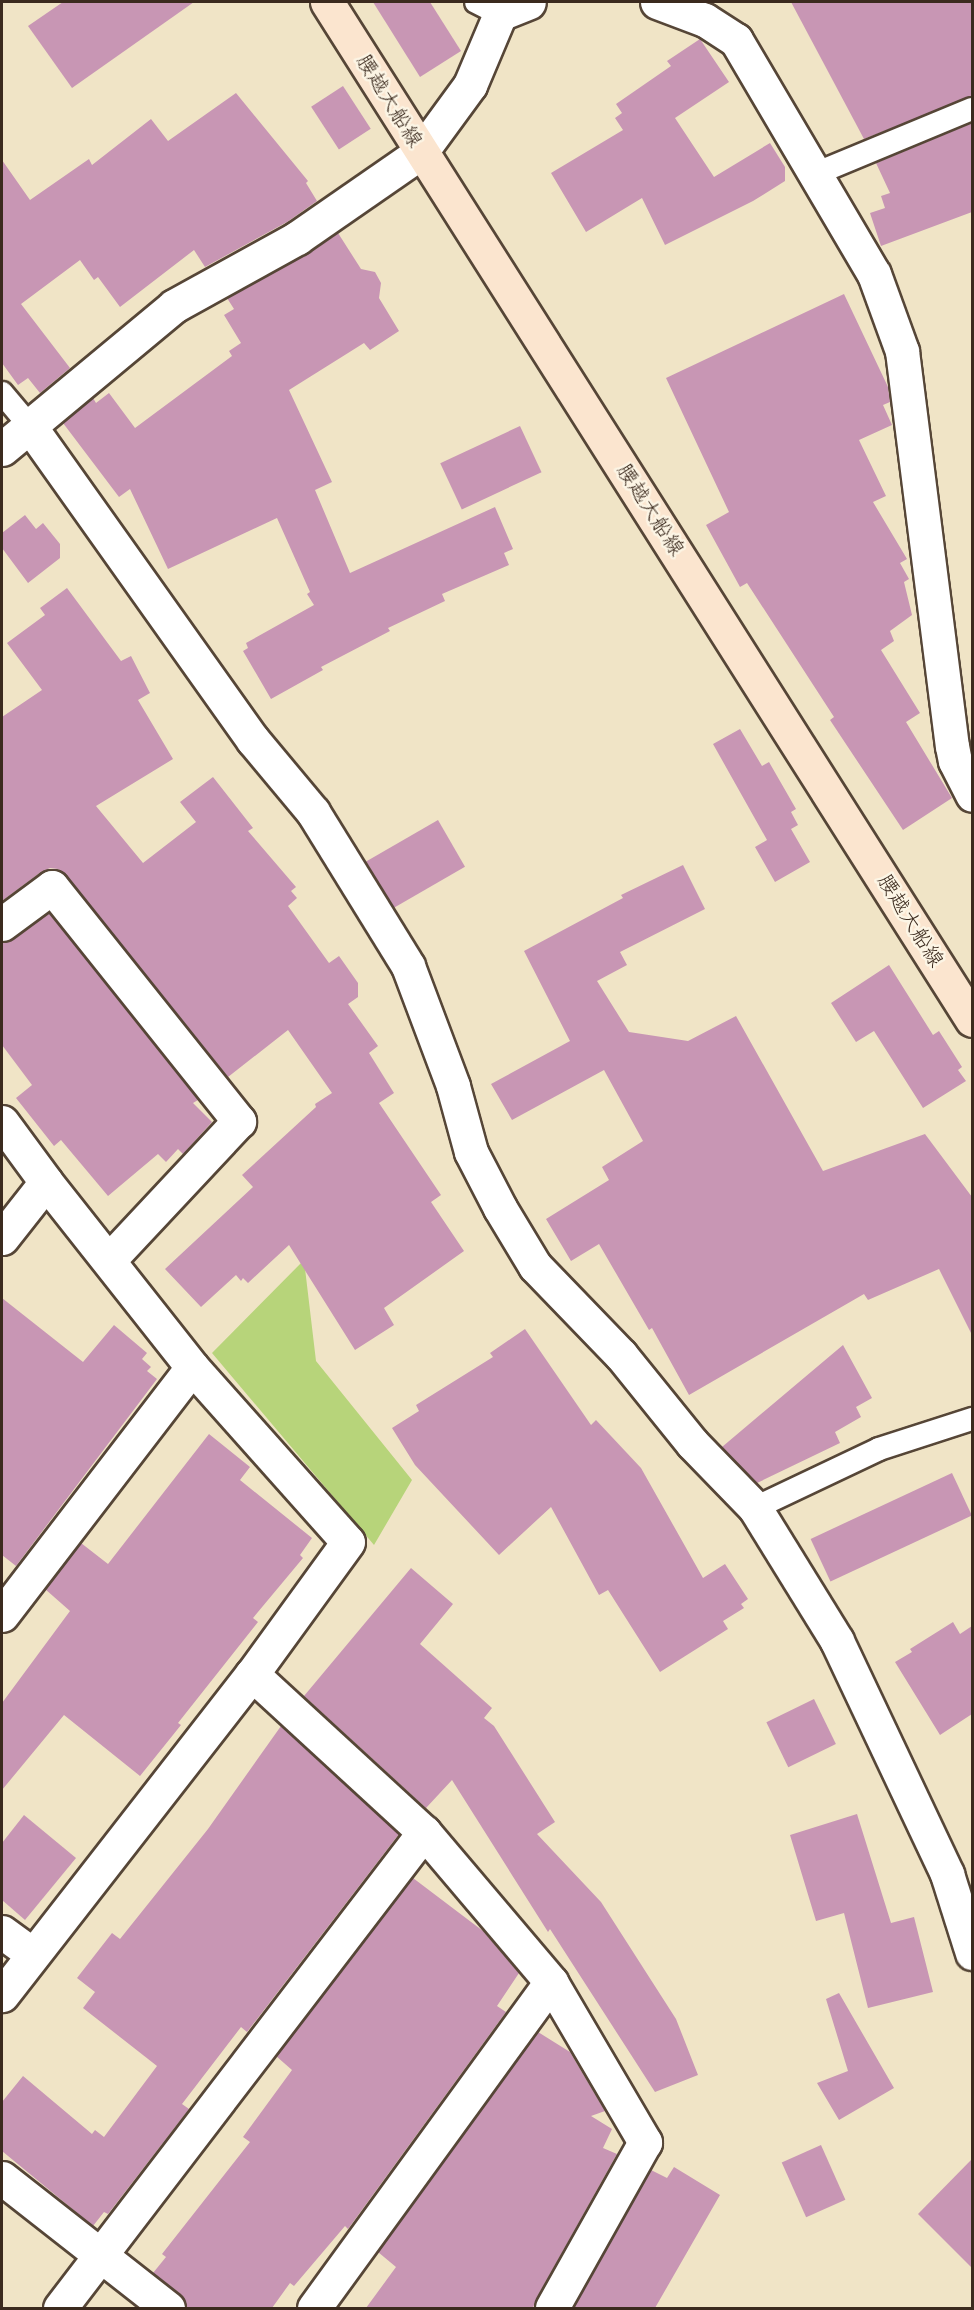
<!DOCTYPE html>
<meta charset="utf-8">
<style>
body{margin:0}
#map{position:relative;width:974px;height:2310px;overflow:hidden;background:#f0e4c6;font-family:Mynerve,"Klee One",sans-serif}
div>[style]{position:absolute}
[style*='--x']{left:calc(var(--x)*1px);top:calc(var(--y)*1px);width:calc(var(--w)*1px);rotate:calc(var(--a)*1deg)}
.green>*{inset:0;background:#b7d47a}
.building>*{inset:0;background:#c896b4;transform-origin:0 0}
.roads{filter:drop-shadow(2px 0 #564637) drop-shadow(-2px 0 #564637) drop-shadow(0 2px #564637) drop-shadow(0 -2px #564637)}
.service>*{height:22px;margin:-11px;padding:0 11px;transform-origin:11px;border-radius:11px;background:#fff}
.minor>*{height:33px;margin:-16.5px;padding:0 16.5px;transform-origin:16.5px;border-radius:16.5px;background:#fff}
.secondary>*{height:33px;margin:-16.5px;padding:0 16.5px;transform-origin:16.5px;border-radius:16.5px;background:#fbe5cf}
span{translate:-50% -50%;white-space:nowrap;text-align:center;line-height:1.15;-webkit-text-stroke:5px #fcf5e5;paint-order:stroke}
.street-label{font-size:21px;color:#3b2a1e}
.frame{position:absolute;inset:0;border:3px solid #3b2a1e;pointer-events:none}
</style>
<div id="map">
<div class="green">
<i style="clip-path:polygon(304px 1260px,316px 1361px,412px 1480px,374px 1545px,212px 1353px)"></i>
</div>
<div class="building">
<i style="clip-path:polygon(63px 2px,194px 2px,72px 88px,28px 26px)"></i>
<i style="clip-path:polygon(373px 2px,430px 2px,461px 51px,420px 77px)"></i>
<i style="clip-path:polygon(791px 2px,972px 2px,972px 96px,864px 139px)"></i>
<i style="clip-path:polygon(700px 39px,729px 82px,675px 118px,714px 177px,770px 143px,785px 167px,785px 181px,753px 201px,665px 245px,642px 198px,586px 232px,551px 173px,623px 130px,615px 118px,622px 113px,616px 104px,671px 66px,667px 61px)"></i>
<i style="left:343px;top:86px;width:51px;height:38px;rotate:57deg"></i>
<i style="clip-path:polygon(236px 93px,308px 181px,306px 183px,317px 201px,287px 222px,205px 267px,194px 250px,120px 307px,98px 277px,94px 280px,80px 260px,21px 304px,70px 368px,40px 393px,28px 378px,18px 385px,2px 363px,2px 160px,30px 200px,89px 159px,92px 165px,151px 119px,168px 141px)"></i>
<i style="clip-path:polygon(972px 123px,972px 212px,881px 246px,870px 213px,885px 208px,881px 196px,890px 193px,876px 163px)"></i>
<i style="clip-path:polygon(338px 233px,361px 269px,375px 272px,381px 283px,379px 298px,399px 331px,370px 350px,364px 343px,289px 390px,332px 482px,315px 490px,350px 573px,495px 507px,513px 549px,504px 553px,509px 565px,442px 594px,445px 601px,388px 628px,390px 631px,321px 667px,323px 670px,271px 699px,243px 651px,248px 648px,246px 643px,314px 605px,307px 594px,310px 592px,277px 518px,168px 569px,130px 489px,119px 497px,63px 423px,93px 398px,96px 403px,109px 393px,135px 428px,232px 356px,229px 351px,241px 343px,224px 315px,234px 309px,227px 298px,306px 254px)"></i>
<i style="clip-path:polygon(844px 294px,888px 387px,890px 402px,883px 405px,892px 425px,859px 440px,886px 496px,873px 502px,907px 559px,900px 563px,909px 579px,904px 582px,912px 615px,890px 631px,894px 641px,881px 650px,920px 713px,906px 722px,952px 798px,903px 830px,830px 720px,834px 717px,747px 583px,740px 587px,706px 525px,729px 512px,666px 378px)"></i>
<i style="left:520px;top:426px;width:51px;height:88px;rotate:65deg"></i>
<i style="clip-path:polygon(25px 515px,36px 529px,43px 523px,60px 544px,60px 558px,28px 583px,2px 548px,2px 533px)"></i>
<i style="clip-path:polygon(67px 588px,121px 661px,131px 656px,150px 693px,138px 700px,173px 759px,96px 806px,143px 863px,196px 822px,180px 802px,213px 777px,253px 828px,248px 831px,296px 887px,291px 891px,297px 898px,288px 906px,329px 963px,339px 956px,358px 983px,358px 997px,348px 1004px,378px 1046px,369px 1053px,394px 1093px,379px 1103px,441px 1195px,431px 1202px,464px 1251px,384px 1308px,394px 1325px,355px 1350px,289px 1245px,248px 1283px,243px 1278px,241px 1281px,236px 1275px,201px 1307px,165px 1269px,253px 1187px,242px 1175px,316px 1107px,315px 1104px,332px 1093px,288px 1030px,228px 1077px,66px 875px,58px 869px,50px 868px,41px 872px,2px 901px,2px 717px,42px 690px,7px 643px,45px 615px,40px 608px)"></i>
<i style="clip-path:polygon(740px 729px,762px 766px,769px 762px,796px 809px,791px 812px,798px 825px,791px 829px,810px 862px,775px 882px,755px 847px,767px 840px,713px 744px)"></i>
<i style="left:438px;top:820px;width:54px;height:83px;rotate:60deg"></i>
<i style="clip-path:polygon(683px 865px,705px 909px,620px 952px,627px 965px,597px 981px,629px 1032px,688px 1041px,736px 1016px,823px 1171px,925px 1134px,972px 1197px,972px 1335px,939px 1269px,868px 1300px,864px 1294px,689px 1395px,652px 1328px,649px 1330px,599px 1244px,571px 1261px,546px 1219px,609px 1180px,602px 1167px,643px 1141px,604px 1070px,512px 1120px,491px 1084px,570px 1041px,524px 951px,623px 898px,621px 895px)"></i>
<i style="clip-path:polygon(49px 913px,198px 1100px,193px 1103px,212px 1122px,183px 1154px,178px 1149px,166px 1162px,158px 1154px,108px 1196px,61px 1140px,54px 1146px,16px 1098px,32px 1085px,2px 1045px,2px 942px,13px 939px)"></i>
<i style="clip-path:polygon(889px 965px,933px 1035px,939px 1031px,962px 1067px,958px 1070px,966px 1081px,923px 1108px,874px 1031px,856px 1042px,831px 1003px)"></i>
<i style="clip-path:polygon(2px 1298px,83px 1362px,114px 1325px,147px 1353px,142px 1359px,151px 1367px,147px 1371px,157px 1379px,16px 1566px,2px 1555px)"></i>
<i style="clip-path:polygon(525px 1329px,591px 1425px,596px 1420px,641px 1468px,703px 1578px,725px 1564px,748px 1599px,741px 1604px,744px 1608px,723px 1621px,728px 1629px,660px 1672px,608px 1590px,599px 1595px,551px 1507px,499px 1555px,415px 1465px,392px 1428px,419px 1411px,416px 1405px,493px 1357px,490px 1353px)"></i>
<i style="clip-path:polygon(843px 1345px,872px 1398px,856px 1407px,861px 1417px,835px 1432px,840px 1443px,757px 1483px,722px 1447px)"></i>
<i style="clip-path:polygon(209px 1434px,250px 1467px,240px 1480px,312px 1538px,300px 1555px,303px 1558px,253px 1618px,258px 1622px,178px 1723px,181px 1725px,140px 1776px,64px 1715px,2px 1790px,2px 1703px,70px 1611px,45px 1589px,81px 1543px,108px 1564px)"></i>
<i style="left:952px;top:1473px;width:47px;height:156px;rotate:65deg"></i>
<i style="clip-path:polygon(411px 1568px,453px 1604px,420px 1644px,492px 1708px,484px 1718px,494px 1726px,555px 1822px,537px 1834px,601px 1902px,676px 2019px,698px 2075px,655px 2092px,550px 1929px,548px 1932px,452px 1780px,426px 1808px,304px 1696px)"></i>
<i style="clip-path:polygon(953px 1622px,960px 1634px,972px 1626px,972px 1714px,940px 1735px,895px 1662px,912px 1652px,910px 1649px)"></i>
<i style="left:814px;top:1699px;width:50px;height:53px;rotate:64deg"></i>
<i style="clip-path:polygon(281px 1726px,399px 1834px,247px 2032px,241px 2027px,182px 2104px,189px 2109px,108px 2214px,104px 2212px,93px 2226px,2px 2151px,2px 2102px,23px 2076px,92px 2134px,95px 2130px,104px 2137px,157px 2066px,83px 2008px,95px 1992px,77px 1978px,112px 1933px,120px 1939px,208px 1829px)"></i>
<i style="clip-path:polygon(857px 1814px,891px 1923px,914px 1917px,933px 1992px,868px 2008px,844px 1913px,816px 1921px,790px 1835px)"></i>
<i style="clip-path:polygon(24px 1815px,76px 1858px,25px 1920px,2px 1900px,2px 1843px)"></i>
<i style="clip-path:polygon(413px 1878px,483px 1931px,519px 1973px,497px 2006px,506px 2012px,348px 2229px,345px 2226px,294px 2286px,290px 2283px,272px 2308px,186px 2308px,180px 2294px,153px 2273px,166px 2257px,162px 2254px,250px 2142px,243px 2137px,292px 2070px,276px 2056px)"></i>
<i style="clip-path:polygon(839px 1993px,894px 2088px,839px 2120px,817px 2083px,848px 2071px,826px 1999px)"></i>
<i style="clip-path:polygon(538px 2032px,570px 2052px,605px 2111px,591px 2116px,612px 2129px,603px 2148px,617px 2154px,536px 2299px,533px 2308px,366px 2308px,396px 2267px,378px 2252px)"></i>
<i style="left:821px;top:2145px;width:60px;height:43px;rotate:66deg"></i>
<i style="clip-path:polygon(972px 2159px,972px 2268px,918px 2214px)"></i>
<i style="clip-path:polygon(674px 2167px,720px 2195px,655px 2308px,573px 2308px,651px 2170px,667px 2178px)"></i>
</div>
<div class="roads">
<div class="service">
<i style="--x:476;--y:2;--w:27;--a:27"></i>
<i style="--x:815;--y:174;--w:170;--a:-22.5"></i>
<i style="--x:2;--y:393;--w:42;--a:49.8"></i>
<i style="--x:755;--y:1508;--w:137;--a:-25.4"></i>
<i style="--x:879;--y:1449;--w:98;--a:-17.9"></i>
</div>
<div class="minor">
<i style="--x:657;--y:2;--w:51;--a:20.6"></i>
<i style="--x:705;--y:20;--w:37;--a:33"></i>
<i style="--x:736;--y:40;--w:272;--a:59.5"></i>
<i style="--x:874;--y:274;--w:82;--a:70"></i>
<i style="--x:902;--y:351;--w:398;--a:82.8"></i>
<i style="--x:952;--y:746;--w:15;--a:79"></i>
<i style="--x:955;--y:761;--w:38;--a:63"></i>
<i style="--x:29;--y:425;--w:387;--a:54.6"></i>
<i style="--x:253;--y:740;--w:94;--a:50.2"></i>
<i style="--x:313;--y:812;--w:181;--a:58.3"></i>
<i style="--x:408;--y:966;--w:128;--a:69.4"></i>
<i style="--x:453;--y:1086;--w:68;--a:74.7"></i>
<i style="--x:471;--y:1152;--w:63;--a:62.6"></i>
<i style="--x:500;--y:1208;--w:68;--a:58.9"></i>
<i style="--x:535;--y:1266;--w:124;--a:46"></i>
<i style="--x:621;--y:1355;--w:113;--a:51.1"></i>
<i style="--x:692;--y:1443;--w:91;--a:45.9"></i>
<i style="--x:755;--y:1508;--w:156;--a:58.3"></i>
<i style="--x:837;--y:1641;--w:258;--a:64.7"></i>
<i style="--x:947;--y:1874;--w:83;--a:72.4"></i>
<i style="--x:2;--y:449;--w:224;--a:-39.7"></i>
<i style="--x:174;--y:306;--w:141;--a:-28.9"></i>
<i style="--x:297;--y:238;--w:151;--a:-34.7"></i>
<i style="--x:421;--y:152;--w:83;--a:-53.8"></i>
<i style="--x:470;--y:85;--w:77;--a:-67.1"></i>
<i style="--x:500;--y:14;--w:31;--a:-22"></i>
<i style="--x:2;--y:924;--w:62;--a:-36.5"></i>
<i style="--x:52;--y:887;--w:300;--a:51.4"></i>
<i style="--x:239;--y:1121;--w:190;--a:133.1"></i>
<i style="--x:2;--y:1122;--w:74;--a:53.7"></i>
<i style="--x:46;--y:1182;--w:236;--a:51.7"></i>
<i style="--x:192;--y:1367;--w:234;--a:48.3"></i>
<i style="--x:348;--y:1542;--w:163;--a:126"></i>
<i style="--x:252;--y:1674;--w:407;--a:127.9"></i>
<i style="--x:2;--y:1238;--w:71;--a:-51.8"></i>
<i style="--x:2;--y:1615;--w:312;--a:-52.5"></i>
<i style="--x:252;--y:1674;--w:234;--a:42.6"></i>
<i style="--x:424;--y:1832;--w:197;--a:49.7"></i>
<i style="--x:551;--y:1982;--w:186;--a:59.6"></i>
<i style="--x:645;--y:2142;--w:190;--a:119.3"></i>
<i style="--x:2;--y:1932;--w:37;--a:36"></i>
<i style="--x:2;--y:2178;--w:211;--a:38.1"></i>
<i style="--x:60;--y:2308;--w:599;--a:-52.59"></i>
<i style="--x:314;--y:2308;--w:403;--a:-54"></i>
</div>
<div class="secondary">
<i style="--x:327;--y:2;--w:1205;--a:57.64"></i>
</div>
</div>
<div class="street-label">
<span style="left:389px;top:101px;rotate:58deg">腰越大船線</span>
<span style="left:650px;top:510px;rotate:57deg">腰越大船線</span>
<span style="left:910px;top:921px;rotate:58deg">腰越大船線</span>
</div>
<div class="frame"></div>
</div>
